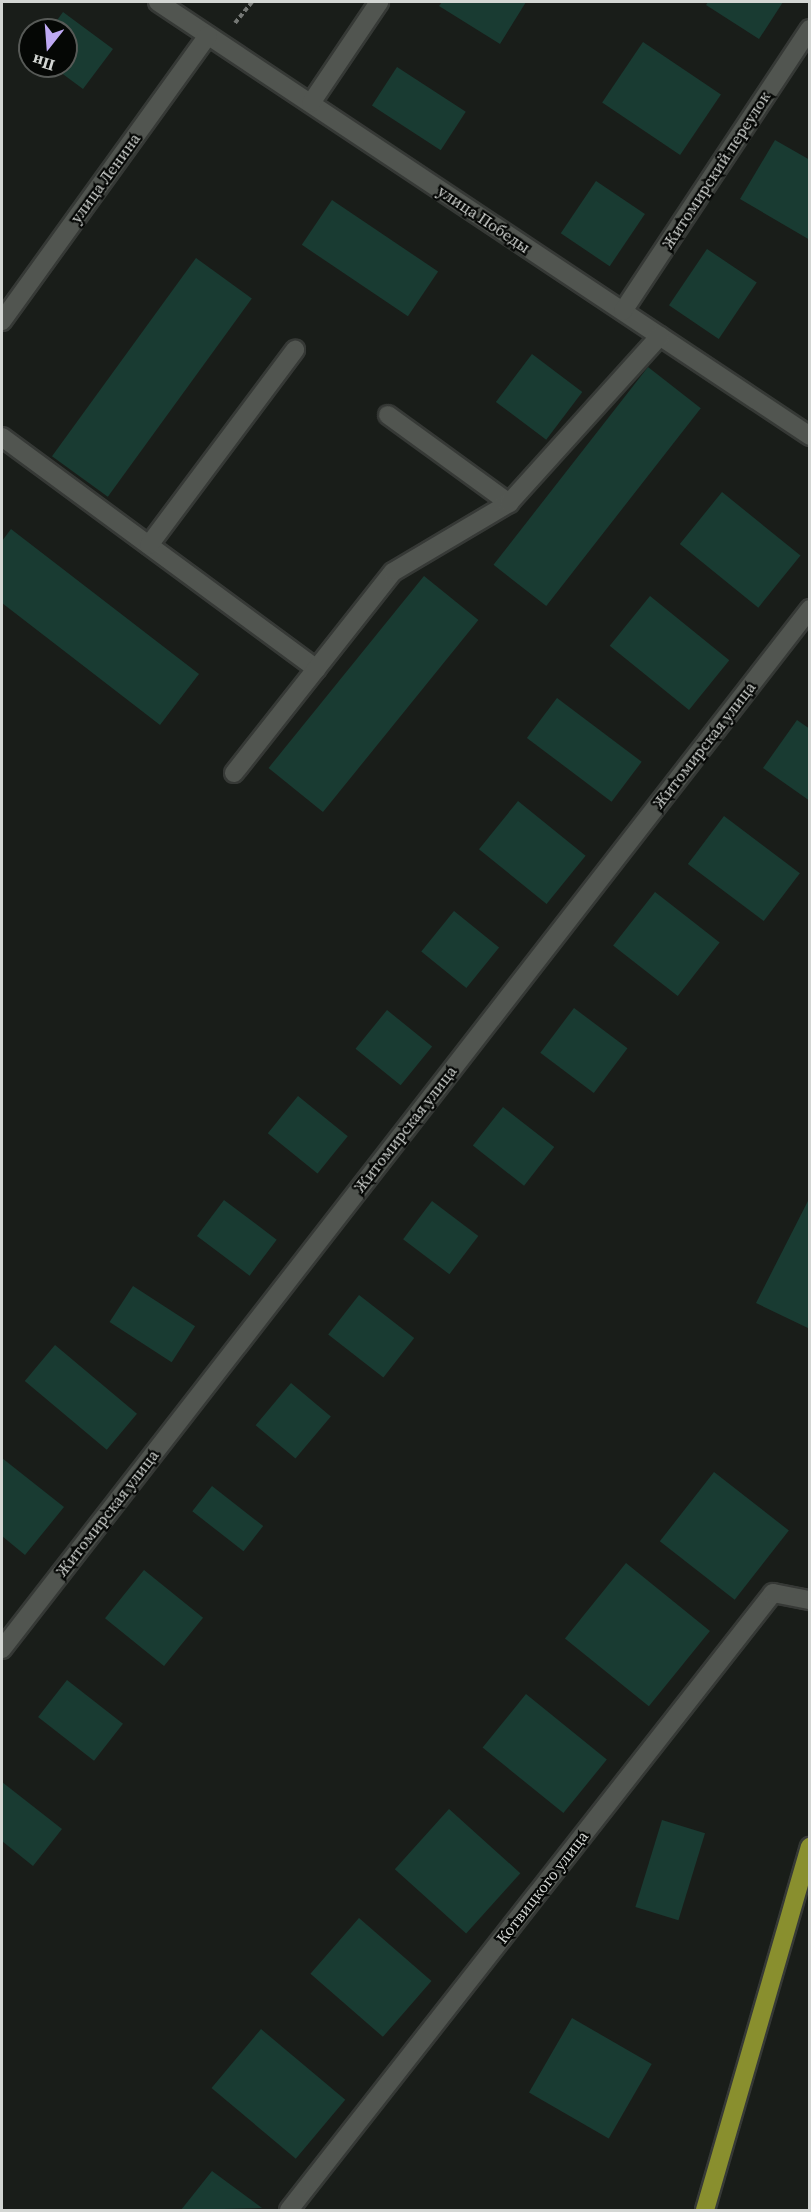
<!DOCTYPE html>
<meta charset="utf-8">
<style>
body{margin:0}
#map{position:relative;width:811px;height:2212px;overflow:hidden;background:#191d19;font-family:"Source Serif 4",serif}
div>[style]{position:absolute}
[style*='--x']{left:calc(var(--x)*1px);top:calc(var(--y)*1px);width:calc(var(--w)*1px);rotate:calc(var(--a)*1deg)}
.building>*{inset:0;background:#193b32;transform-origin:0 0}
.path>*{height:4px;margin-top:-2px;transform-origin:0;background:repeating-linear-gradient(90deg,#757875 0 4.5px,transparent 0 7.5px)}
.roads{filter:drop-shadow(2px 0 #363936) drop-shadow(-2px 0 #363936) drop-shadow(0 2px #363936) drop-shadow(0 -2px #363936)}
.minor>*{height:18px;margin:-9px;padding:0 9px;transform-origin:9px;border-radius:9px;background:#515550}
.highway>*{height:18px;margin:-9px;padding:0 9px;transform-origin:9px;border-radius:9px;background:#898f2e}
span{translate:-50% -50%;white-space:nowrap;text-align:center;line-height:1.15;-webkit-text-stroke:4.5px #050705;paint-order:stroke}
.street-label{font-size:16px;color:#d3d6d3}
.frame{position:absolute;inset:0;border:3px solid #d3d6d3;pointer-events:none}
.north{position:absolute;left:18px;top:18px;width:60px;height:60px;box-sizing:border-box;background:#050705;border:2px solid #575a57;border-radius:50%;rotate:197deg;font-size:16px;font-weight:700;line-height:24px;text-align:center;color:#d3d6d3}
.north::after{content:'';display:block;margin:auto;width:21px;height:27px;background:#bfa9f4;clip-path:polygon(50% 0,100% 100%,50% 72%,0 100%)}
</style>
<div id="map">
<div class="building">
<i style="clip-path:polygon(442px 2px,526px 2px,500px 44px,439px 6px)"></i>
<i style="clip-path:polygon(708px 2px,783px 2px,759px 39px,706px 5px)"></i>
<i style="clip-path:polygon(63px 12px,113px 49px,83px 89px,52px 66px,66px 66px,66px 30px,50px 30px)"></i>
<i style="left:643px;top:42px;width:94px;height:73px;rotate:34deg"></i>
<i style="left:397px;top:67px;width:82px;height:46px;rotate:33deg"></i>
<i style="clip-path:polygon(775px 140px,810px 160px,810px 240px,740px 199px)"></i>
<i style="left:596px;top:181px;width:59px;height:63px;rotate:34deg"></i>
<i style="left:332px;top:200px;width:128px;height:54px;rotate:34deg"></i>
<i style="left:707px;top:249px;width:60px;height:68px;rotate:34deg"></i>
<i style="left:196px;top:258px;width:69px;height:245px;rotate:36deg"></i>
<i style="left:532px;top:354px;width:63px;height:60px;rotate:37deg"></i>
<i style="left:648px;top:367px;width:67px;height:251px;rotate:38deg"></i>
<i style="left:722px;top:492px;width:101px;height:67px;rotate:39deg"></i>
<i style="clip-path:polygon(11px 529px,199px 674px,160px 725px,2px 603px,2px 541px)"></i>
<i style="left:424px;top:576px;width:70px;height:247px;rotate:39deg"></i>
<i style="left:650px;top:596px;width:102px;height:64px;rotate:39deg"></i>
<i style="left:557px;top:698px;width:106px;height:50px;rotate:37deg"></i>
<i style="clip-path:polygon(797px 720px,810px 729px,810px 801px,763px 768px)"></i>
<i style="left:518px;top:801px;width:87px;height:62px;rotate:39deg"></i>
<i style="left:724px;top:816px;width:95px;height:60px;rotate:37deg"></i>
<i style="left:655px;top:892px;width:82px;height:68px;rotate:38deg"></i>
<i style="left:454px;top:911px;width:58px;height:52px;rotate:39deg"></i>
<i style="left:574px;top:1008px;width:67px;height:56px;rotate:37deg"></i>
<i style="left:387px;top:1010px;width:58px;height:50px;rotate:39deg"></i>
<i style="left:298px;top:1096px;width:64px;height:48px;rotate:39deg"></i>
<i style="left:503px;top:1107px;width:65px;height:49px;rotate:38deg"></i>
<i style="clip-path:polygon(810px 1197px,810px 1329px,756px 1303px)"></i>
<i style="left:224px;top:1200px;width:66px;height:45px;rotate:37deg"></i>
<i style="left:432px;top:1201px;width:58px;height:48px;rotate:37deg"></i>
<i style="left:133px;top:1286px;width:74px;height:43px;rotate:33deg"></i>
<i style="left:359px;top:1295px;width:70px;height:50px;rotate:38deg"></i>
<i style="left:55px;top:1345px;width:107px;height:47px;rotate:40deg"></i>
<i style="left:291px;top:1383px;width:52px;height:55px;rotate:40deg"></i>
<i style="clip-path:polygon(2px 1458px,64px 1507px,25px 1555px,2px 1536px)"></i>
<i style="left:714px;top:1472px;width:95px;height:88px;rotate:38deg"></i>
<i style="left:212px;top:1486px;width:65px;height:32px;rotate:38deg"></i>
<i style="left:626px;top:1563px;width:108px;height:97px;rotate:39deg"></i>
<i style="left:144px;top:1570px;width:76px;height:62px;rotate:39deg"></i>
<i style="left:67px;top:1680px;width:71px;height:47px;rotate:38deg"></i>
<i style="left:526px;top:1694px;width:104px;height:69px;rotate:39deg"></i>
<i style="clip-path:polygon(2px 1782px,62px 1829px,33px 1866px,2px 1841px)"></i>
<i style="left:449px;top:1809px;width:96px;height:81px;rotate:42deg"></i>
<i style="left:662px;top:1820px;width:45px;height:91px;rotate:17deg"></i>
<i style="left:359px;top:1918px;width:96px;height:74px;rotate:41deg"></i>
<i style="left:572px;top:2018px;width:92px;height:86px;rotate:30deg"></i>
<i style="left:261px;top:2029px;width:110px;height:77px;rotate:40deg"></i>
<i style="clip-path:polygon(212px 2171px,262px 2208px,181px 2210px)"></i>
</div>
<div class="path">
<i style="--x:235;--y:23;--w:27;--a:-51"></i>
</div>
<div class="roads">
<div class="minor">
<i style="--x:158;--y:2;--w:783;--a:33.65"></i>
<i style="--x:311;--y:103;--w:122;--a:-56"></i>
<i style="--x:623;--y:311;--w:338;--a:-56.5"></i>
<i style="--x:2;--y:321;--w:352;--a:-54.2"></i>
<i style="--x:388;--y:415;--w:150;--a:36"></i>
<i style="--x:2;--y:437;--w:391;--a:36.4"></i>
<i style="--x:149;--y:545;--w:244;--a:-53.2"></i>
<i style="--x:234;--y:773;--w:256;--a:-51.7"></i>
<i style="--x:393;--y:572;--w:135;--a:-30.7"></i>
<i style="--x:509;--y:503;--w:225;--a:-47.9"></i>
<i style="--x:2;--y:1649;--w:1317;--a:-52.16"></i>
<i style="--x:289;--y:2210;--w:784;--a:-51.89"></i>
<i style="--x:773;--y:1593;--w:38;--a:11"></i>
</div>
<div class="highway">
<i style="--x:705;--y:2210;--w:378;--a:-73.9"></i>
</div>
</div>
<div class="street-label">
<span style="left:716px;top:170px;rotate:-57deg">Житомирский переулок</span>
<span style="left:105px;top:178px;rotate:-54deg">улица Ленина</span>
<span style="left:484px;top:219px;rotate:34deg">улица Победы</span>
<span style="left:704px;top:745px;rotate:-52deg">Житомирская улица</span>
<span style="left:405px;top:1129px;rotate:-52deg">Житомирская улица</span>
<span style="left:107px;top:1513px;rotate:-52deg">Житомирская улица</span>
<span style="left:542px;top:1887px;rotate:-52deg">Котвицкого улица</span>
</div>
<div class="frame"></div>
<div class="north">Пн</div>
</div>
